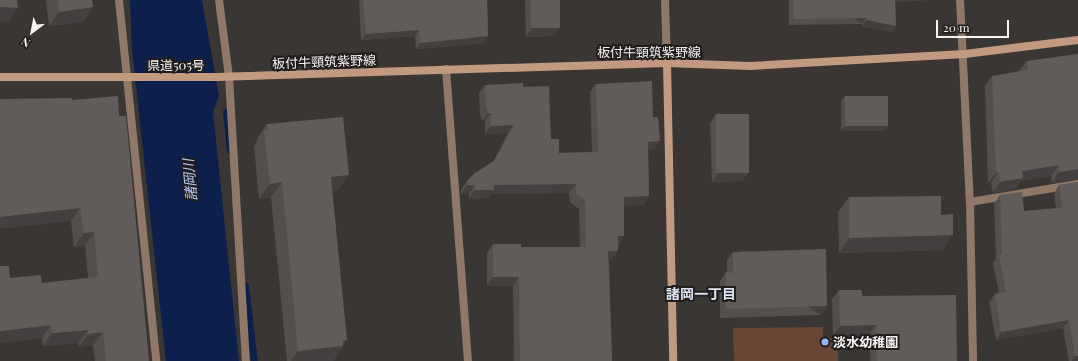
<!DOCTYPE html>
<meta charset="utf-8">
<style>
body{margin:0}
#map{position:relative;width:1078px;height:361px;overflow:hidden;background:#3a3634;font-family:"Playfair Display","Noto Sans JP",serif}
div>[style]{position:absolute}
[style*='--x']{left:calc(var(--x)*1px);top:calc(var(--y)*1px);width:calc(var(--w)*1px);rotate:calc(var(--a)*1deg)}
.green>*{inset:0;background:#684834}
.water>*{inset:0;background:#0d1f4d}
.stream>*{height:7px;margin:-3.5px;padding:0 3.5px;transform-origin:3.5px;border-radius:3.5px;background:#0d1f4d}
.street>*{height:8px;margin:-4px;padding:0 4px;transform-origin:4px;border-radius:4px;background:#907767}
.secondary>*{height:8px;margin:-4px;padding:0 4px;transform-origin:4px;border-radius:4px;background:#c29a80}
.wall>*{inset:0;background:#534f4d}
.shaded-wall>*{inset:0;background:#44403f;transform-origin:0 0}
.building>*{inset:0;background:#615c5a;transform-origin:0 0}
.dots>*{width:11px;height:11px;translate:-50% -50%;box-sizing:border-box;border:2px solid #201e1d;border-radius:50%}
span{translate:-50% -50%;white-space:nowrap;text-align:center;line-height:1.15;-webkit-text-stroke:4px #201e1d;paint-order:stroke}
.street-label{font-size:13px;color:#f7f4f3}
.poi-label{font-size:13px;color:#f7f4f3;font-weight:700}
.left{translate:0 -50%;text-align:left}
.water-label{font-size:14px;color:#b5ccfb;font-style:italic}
.neighbourhood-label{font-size:14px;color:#dee4f2;font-weight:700}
.north{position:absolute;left:12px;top:12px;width:40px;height:40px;-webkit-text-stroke:3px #201e1d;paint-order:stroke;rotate:212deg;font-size:11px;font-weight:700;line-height:16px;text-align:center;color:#f7f4f3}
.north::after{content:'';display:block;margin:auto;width:14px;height:18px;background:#f7f4f3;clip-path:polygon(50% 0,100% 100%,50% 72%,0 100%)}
.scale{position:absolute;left:936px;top:20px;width:73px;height:18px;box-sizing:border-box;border:2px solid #f7f4f3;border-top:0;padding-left:5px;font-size:12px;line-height:14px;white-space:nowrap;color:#f7f4f3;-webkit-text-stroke:3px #201e1d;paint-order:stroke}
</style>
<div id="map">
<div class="green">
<i style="clip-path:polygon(823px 327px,823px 338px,838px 338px,838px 361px,734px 361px,733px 328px)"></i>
</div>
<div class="water">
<i style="clip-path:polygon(130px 0,202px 0,219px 96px,213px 112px,239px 361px,166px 361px,132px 49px)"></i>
</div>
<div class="stream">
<i style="--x:226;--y:112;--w:38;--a:84"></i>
<i style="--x:245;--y:286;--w:76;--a:83.2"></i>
</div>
<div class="street">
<i style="--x:119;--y:0;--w:363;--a:84.1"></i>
<i style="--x:219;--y:0;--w:78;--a:82.6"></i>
<i style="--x:229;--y:77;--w:285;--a:86.6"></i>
<i style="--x:665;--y:0;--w:63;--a:88.2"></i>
<i style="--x:960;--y:0;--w:202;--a:87.2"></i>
<i style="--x:970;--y:202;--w:159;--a:88.9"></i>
<i style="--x:446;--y:69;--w:293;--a:85.7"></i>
<i style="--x:970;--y:202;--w:109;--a:-9.5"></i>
</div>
<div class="secondary">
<i style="--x:667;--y:63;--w:298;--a:88.8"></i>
<i style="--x:0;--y:77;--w:218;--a:0"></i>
<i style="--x:218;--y:77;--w:449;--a:-1.8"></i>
<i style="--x:667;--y:63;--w:83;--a:2.1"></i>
<i style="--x:750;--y:66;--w:215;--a:-3.2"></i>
<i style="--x:965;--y:54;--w:114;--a:-7.1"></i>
</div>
<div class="wall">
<i style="clip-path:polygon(46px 0,92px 0,93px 7px,83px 22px,49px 26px)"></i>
<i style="clip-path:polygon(359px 0,487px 0,488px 36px,484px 43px,416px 49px,415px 36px,361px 40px)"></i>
<i style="clip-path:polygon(526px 0,560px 0,554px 36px,526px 37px,525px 2px)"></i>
<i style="clip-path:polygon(789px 0,929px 0,895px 2px,896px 26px,892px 32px,862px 26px,862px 24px,789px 25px)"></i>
<i style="clip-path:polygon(1078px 54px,1078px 179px,1052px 183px,1051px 176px,1021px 181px,1015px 189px,993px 193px,991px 183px,988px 183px,985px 86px,992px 76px,1019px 71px,1027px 61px)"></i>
<i style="clip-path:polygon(596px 84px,654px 150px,648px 150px,649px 196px,643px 205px,624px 205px,624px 236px,618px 245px,612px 260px,609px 260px,612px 361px,514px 361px,513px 286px,487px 286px,487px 253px,493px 244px,521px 247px,580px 247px,579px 209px,570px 202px,569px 193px,491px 194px,488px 198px,469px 199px,469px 194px,461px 194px,461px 190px,467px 181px,493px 162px,508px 133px,485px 134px,485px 121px,482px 121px,480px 114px,479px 93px,485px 85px,523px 87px,559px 153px,592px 152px,590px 92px)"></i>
<i style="clip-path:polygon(845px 96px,884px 131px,841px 131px,841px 101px)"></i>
<i style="clip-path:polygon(72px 100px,119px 116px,149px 361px,95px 361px,93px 345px,79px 347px,78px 343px,43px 346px,42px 338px,0 343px,0 266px,10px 278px,42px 283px,88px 278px,85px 245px,74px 247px,71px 221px)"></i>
<i style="clip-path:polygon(716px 114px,748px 172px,742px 181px,712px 182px,710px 123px)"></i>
<i style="clip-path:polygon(267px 124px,338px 190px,332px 191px,343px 345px,333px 361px,287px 361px,271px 197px,259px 199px,254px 146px,257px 142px,257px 139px)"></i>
<i style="clip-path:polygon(1078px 182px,1078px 361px,1069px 361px,1063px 328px,996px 340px,989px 302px,995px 294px,999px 293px,993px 263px,996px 259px,994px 204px,1000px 195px,1024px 211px,1056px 208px,1054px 194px,1059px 185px)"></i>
<i style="clip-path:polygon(849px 197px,941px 215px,943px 250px,839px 253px,838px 212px)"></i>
<i style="clip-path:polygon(733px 252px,827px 306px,821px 315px,720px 318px,720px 281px,726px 272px,727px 272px,727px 260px)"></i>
<i style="clip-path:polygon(839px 290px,862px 296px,957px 361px,870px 361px,870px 334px,833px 335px,832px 299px)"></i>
</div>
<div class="shaded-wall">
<i style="clip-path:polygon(892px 0,929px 0,891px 2px)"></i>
<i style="clip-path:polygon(0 7px,18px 8px,9px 22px,0 21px)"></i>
<i style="clip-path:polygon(93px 7px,83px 22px,49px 26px,59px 12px)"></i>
<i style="left:866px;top:18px;width:7px;height:73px;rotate:124deg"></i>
<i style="clip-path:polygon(867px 20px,896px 26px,892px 32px,862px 26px)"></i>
<i style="clip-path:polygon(560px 27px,554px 36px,526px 37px,532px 28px)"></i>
<i style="clip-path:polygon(419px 30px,415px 36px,361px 40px,366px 34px)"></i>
<i style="clip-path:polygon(488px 36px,484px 43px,416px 49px,420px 43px)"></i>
<i style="clip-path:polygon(488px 113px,491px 113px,485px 121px,482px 121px)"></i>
<i style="clip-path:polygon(514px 125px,508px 133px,485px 134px,491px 126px)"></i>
<i style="clip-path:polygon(845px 126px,888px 126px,884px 131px,841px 131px)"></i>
<i style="clip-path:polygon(660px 141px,654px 150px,642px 150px,648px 142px)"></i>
<i style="clip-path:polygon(1059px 165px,1051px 176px,1021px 181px,1015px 189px,993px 193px,1000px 182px,1022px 171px)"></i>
<i style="clip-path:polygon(1078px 169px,1078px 179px,1052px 183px,1059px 172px)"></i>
<i style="clip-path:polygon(748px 172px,742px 181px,712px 182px,718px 173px)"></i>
<i style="clip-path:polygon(999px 172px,991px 183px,988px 183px,996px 173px)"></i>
<i style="clip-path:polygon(349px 175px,338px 190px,320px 192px,331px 177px)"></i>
<i style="clip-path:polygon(282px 182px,271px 197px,259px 199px,270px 184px)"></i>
<i style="clip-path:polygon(576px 184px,569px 193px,491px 194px,488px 198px,469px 199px,475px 190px,494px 185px)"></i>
<i style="clip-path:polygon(467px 185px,475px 185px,469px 194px,461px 194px)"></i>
<i style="clip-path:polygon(649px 196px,643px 205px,618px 206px,624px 197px)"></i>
<i style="clip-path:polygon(80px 208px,71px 221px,0 229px,0 217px)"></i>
<i style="clip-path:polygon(94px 232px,85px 245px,74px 247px,84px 233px)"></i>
<i style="clip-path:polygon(953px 235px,943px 250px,839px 253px,849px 238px)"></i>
<i style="clip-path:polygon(618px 236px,624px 236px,618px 245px,611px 245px)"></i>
<i style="clip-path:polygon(608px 251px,618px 251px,612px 260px,602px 260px)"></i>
<i style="clip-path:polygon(493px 277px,519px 277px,513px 286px,487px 286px)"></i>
<i style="left:827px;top:306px;width:11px;height:101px;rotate:124deg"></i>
<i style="clip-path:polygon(1069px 320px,1063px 328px,996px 340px,1001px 332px)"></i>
<i style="clip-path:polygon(51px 325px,42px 338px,0 343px,0 331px)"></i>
<i style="clip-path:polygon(876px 325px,870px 334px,833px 335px,840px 326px)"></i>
<i style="clip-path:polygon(88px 330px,78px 343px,43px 346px,52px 333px)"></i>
<i style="clip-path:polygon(103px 332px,93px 345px,79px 347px,88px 334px)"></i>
<i style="clip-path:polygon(347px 340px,342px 347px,343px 346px,333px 361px,291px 361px,298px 351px)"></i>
<i style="clip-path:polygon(1075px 356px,1078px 356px,1078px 361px,1072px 361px)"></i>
</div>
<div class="building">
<i style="clip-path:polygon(0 0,17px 0,18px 8px,0 7px)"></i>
<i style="clip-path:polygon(58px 0,92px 0,93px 7px,59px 12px)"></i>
<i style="clip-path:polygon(363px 0,487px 0,488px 36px,420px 43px,419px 30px,366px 34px)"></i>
<i style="left:531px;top:0;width:29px;height:28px"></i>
<i style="clip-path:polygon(793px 0,895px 0,896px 26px,867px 20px,866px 18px,793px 19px)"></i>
<i style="clip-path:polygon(1078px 54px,1078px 169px,1059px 172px,1059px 165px,1022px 171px,1023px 178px,1000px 182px,999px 172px,996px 173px,992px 76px,1028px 70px,1027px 61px)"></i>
<i style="clip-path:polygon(652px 81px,653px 117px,658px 117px,660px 141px,648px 142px,649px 196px,624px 197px,624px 236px,618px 236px,618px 251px,608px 251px,612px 361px,520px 361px,519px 277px,493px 277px,493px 244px,521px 244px,521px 247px,586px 247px,585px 200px,576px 194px,576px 184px,494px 185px,494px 190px,475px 190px,475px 185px,467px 185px,467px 181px,475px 173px,495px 160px,514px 125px,491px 126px,491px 113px,488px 113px,486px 105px,485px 85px,523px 83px,523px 87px,549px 86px,551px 139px,559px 139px,559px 153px,598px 152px,596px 84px)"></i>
<i style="clip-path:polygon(118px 96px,119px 116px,126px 116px,149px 361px,106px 361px,103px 332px,88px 334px,88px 330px,52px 333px,51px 325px,0 331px,0 266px,9px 266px,10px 278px,41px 275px,42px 283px,98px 277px,94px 232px,84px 233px,80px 208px,0 217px,0 99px,72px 98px,72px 100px)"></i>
<i style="left:845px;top:96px;width:43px;height:30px"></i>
<i style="left:716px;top:114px;width:33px;height:59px"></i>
<i style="clip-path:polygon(343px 117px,349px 175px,331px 177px,347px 340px,343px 341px,343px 346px,298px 351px,282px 182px,270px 184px,264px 131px,268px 131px,267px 124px)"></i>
<i style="clip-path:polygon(1078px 182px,1078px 356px,1075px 356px,1069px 320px,1001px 332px,995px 294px,1006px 292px,999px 255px,1002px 254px,1000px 195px,1022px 192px,1024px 211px,1062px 208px,1059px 185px)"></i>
<i style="clip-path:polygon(941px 196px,941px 215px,953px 214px,953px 235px,849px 238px,849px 197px)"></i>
<i style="clip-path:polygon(826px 249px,827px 306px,726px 309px,726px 272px,733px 273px,733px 252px)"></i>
<i style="clip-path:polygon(839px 290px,862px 290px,862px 296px,956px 295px,957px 361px,877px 361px,876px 325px,840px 326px)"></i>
</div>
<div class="dots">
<i style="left:825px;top:342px;background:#95b6fd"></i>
</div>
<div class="street-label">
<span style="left:649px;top:52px">板付牛頸筑紫野線</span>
<span style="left:324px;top:62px;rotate:-2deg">板付牛頸筑紫野線</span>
<span style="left:176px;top:65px">県道505号</span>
</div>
<div class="poi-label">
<span class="left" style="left:833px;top:342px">淡水幼稚園</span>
</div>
<div class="water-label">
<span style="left:190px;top:180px;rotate:-95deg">諸岡川</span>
</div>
<div class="neighbourhood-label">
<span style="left:701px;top:294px">諸岡一丁目</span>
</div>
<div class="north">N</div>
<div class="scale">20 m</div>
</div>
